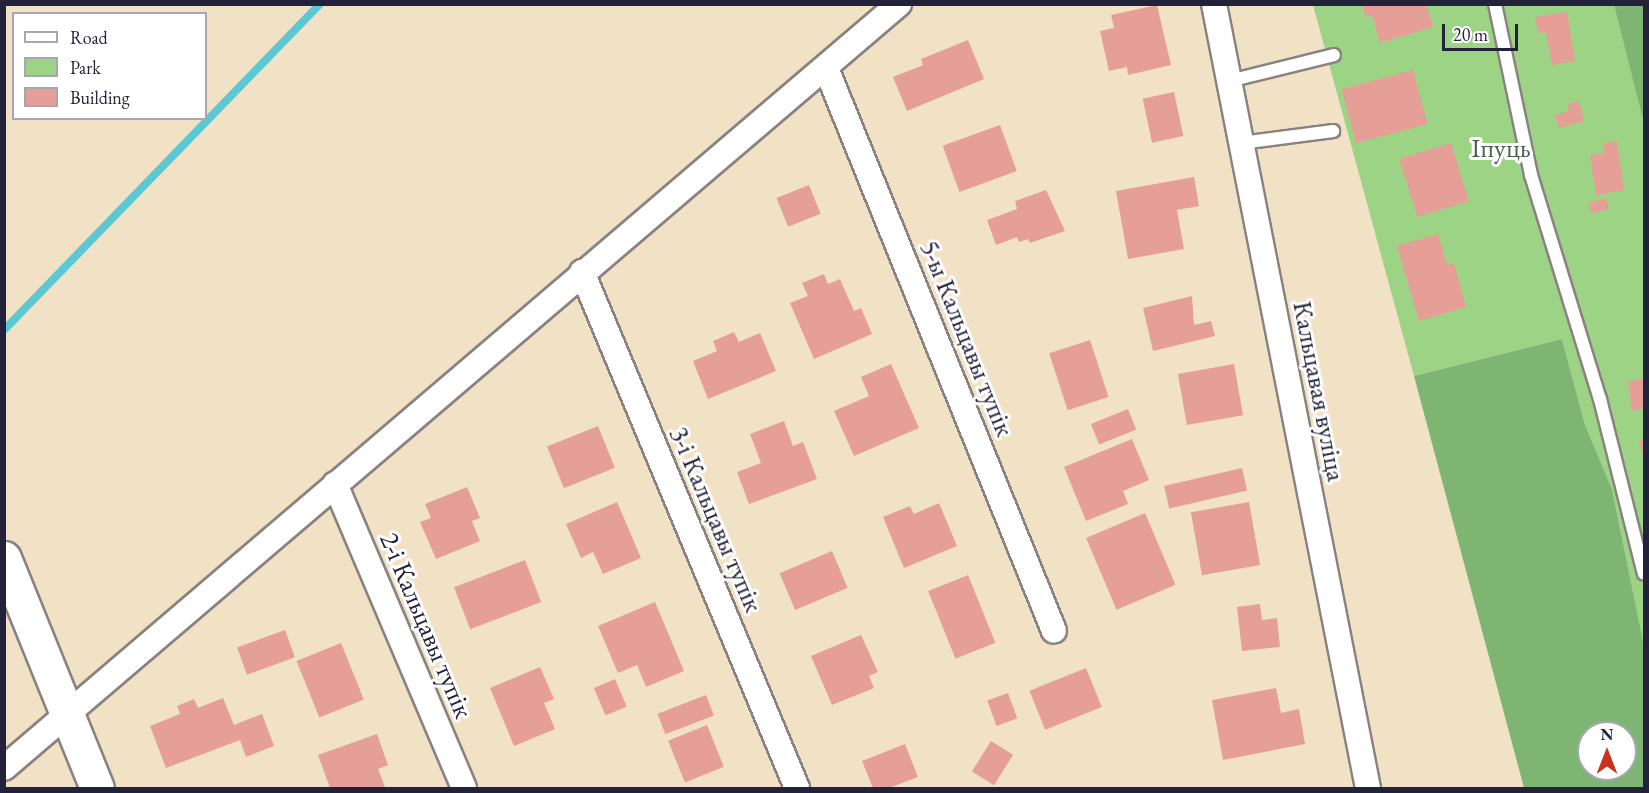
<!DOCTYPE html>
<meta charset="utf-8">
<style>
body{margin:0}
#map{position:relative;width:1649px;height:793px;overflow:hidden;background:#f1e2c6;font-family:"EB Garamond",serif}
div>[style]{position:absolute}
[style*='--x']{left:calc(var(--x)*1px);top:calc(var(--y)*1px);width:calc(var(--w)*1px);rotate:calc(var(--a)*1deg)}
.green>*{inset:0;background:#9dd385}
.forest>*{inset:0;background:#7eb572}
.stream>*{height:8px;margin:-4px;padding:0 4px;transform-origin:4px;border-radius:4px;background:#5cc8d3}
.building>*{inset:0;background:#e59f97;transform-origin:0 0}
.roads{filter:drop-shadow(2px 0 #8a8280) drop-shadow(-2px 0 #8a8280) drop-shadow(0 2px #8a8280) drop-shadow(0 -2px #8a8280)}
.lane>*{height:12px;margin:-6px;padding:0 6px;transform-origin:6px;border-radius:6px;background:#fff}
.street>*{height:24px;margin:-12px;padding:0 12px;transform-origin:12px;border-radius:12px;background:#fff}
.secondary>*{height:33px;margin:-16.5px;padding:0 16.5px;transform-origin:16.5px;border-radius:16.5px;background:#fff}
span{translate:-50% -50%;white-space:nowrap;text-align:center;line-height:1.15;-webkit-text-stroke:6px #fff;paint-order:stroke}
.park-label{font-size:27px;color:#4d6055}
.street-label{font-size:27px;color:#22223b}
.frame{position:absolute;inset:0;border:6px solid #22223b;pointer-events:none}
.legend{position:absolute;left:12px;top:12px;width:195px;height:108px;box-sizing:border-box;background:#fff;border:2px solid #a7a7b1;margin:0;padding:8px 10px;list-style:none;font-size:18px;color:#22223b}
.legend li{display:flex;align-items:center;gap:12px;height:30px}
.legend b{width:30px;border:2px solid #a7a7b1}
.north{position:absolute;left:1577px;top:721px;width:60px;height:60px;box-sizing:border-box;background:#fff;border:2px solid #a7a7b1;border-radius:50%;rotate:0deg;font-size:16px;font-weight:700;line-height:24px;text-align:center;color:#22223b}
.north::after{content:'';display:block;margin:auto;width:21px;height:27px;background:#c8321e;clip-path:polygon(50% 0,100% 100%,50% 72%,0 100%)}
.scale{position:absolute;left:1442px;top:24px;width:76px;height:27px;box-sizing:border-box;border:3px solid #22223b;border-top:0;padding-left:8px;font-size:18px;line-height:21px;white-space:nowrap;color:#22223b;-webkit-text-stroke:4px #fff;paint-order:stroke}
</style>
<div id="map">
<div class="green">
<i style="clip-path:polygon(1313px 5px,1614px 5px,1644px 124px,1644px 646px,1612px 489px,1585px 425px,1562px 339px,1414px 376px)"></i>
</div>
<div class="forest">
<i style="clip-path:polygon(1614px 5px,1644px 5px,1644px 124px)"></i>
<i style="clip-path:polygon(evenodd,1562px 339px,1585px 425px,1612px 489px,1644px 646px,1644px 788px,1524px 788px,1414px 376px,1562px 339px,1589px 733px,1625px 733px,1625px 769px,1589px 769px,1589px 733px)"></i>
</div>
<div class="stream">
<i style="--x:4;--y:330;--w:454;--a:-45.9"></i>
</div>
<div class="building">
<i style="clip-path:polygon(1362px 4px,1426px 4px,1433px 27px,1380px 43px,1372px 15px,1366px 17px)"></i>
<i style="clip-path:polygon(1157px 5px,1171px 65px,1128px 75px,1127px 67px,1109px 71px,1100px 31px,1114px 28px,1111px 15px)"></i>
<i style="clip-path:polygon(1567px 12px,1575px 61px,1552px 65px,1546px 32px,1538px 33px,1535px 17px)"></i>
<i style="clip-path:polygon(968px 40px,984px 79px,907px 111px,893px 77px,923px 65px,921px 59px)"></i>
<i style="left:1413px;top:70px;width:56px;height:74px;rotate:75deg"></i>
<i style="left:1174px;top:92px;width:45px;height:32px;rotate:78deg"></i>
<i style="clip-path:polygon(1579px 101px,1584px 121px,1558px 128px,1555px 115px,1569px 111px,1567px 104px)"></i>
<i style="left:1000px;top:125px;width:49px;height:61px;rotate:70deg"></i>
<i style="clip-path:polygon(1617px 141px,1624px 190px,1596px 195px,1590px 155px,1604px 153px,1603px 143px)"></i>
<i style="left:1451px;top:143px;width:61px;height:54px;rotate:73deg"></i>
<i style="clip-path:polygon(1194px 177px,1199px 206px,1177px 210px,1184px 249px,1128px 259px,1116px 191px)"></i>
<i style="left:809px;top:185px;width:31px;height:35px;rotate:68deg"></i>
<i style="clip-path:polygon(1046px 190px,1065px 231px,1030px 243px,1028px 239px,1019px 242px,1017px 237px,996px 245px,987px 220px,1017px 209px,1015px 201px)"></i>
<i style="left:1606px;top:198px;width:11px;height:18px;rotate:75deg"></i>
<i style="clip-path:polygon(1438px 234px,1447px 265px,1454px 263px,1466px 307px,1419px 321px,1397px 246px)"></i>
<i style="clip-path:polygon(824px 274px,828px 284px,840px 279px,854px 311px,861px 308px,872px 334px,814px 359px,790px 303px,808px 296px,802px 283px)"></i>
<i style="clip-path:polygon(1192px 296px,1194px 325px,1211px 321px,1215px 336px,1153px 351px,1143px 308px)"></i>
<i style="clip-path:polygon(734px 332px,739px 342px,760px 333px,776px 371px,708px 399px,693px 361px,717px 351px,713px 341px)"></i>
<i style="left:1090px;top:340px;width:60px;height:43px;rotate:72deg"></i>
<i style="clip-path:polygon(891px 364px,919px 428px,854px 456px,834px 411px,869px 396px,861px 377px)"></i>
<i style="left:1234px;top:364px;width:52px;height:57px;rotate:80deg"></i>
<i style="clip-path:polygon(1644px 378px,1644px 408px,1632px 411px,1628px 382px)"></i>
<i style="left:1128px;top:409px;width:22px;height:40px;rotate:68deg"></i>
<i style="clip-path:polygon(784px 421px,793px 446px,803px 442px,817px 479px,749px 504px,737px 472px,761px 463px,750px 434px)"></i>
<i style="left:598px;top:426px;width:45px;height:55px;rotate:68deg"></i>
<i style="clip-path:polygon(1132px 439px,1149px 480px,1123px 491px,1128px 504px,1086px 521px,1064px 467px)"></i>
<i style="clip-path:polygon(1644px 439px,1644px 462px,1639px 440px)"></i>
<i style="left:1242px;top:468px;width:23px;height:80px;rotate:77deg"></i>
<i style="clip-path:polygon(467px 487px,480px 518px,472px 521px,480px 541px,436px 559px,420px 522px,431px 518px,425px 504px)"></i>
<i style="clip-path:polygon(617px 502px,641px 558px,603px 574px,593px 552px,581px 558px,566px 524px)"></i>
<i style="left:1249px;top:502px;width:64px;height:59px;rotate:80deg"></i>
<i style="clip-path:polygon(939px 503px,957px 546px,904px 568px,883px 517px,910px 506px,914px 514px)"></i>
<i style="left:1145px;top:513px;width:78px;height:64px;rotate:67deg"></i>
<i style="left:832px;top:551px;width:40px;height:57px;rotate:67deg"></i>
<i style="left:525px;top:560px;width:45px;height:76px;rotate:69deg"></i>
<i style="left:968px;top:575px;width:73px;height:43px;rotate:68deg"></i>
<i style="clip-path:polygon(655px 602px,684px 671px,646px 687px,637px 665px,618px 673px,598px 626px)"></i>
<i style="clip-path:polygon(1260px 604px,1262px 620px,1277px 618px,1280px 647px,1242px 651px,1237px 607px)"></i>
<i style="left:285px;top:630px;width:29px;height:51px;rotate:70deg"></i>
<i style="clip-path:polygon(861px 635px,878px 672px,869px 676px,874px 688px,832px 705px,811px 656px)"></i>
<i style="left:341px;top:643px;width:61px;height:48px;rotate:68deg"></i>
<i style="clip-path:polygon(540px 667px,554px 699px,544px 703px,555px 729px,514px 746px,490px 688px)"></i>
<i style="left:1086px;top:668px;width:42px;height:61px;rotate:68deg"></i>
<i style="left:615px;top:679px;width:30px;height:23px;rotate:67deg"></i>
<i style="clip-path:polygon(1276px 688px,1281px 713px,1299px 709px,1305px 744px,1223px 760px,1212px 700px)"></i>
<i style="left:1008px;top:693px;width:27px;height:22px;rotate:70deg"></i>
<i style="left:706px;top:695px;width:22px;height:52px;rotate:69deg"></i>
<i style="clip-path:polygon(223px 698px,234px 725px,262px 714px,274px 746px,246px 757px,240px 740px,166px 768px,150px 726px,180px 714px,177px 706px,194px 699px,198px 708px)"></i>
<i style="left:707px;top:725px;width:45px;height:42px;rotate:68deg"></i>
<i style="clip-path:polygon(377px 734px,388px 765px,378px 769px,385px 787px,330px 788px,318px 755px)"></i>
<i style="left:991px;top:741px;width:26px;height:36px;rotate:32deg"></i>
<i style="clip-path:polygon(905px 744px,918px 777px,889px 788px,873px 788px,862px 761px)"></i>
</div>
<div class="roads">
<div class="lane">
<i style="--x:1495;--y:4;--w:175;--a:78.1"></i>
<i style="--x:1531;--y:175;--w:234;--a:72.9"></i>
<i style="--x:1600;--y:399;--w:180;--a:75.9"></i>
<i style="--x:1229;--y:81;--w:108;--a:-13.9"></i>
<i style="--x:1241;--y:143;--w:93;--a:-7.4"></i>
</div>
<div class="street">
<i style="--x:1214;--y:4;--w:799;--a:78.89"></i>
<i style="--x:826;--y:68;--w:607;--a:67.95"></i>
<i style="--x:582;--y:272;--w:559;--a:67.38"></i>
<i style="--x:335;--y:484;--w:330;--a:67"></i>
<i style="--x:4;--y:768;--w:1177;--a:-40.49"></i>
</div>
<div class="secondary">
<i style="--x:4;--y:558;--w:248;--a:68"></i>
</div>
</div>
<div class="park-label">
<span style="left:1501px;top:148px">Іпуць</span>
</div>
<div class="street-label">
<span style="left:968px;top:338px;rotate:68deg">5-ы Кальцавы тупік</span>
<span style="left:1320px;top:391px;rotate:79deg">Кальцавая вуліца</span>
<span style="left:717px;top:519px;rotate:67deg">3-і Кальцавы тупік</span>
<span style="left:427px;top:625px;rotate:67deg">2-і Кальцавы тупік</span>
</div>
<div class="frame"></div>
<ul class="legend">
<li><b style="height:8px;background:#fff"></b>Road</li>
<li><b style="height:16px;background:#9dd385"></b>Park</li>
<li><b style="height:16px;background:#e59f97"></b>Building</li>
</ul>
<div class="north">N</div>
<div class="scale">20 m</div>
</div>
